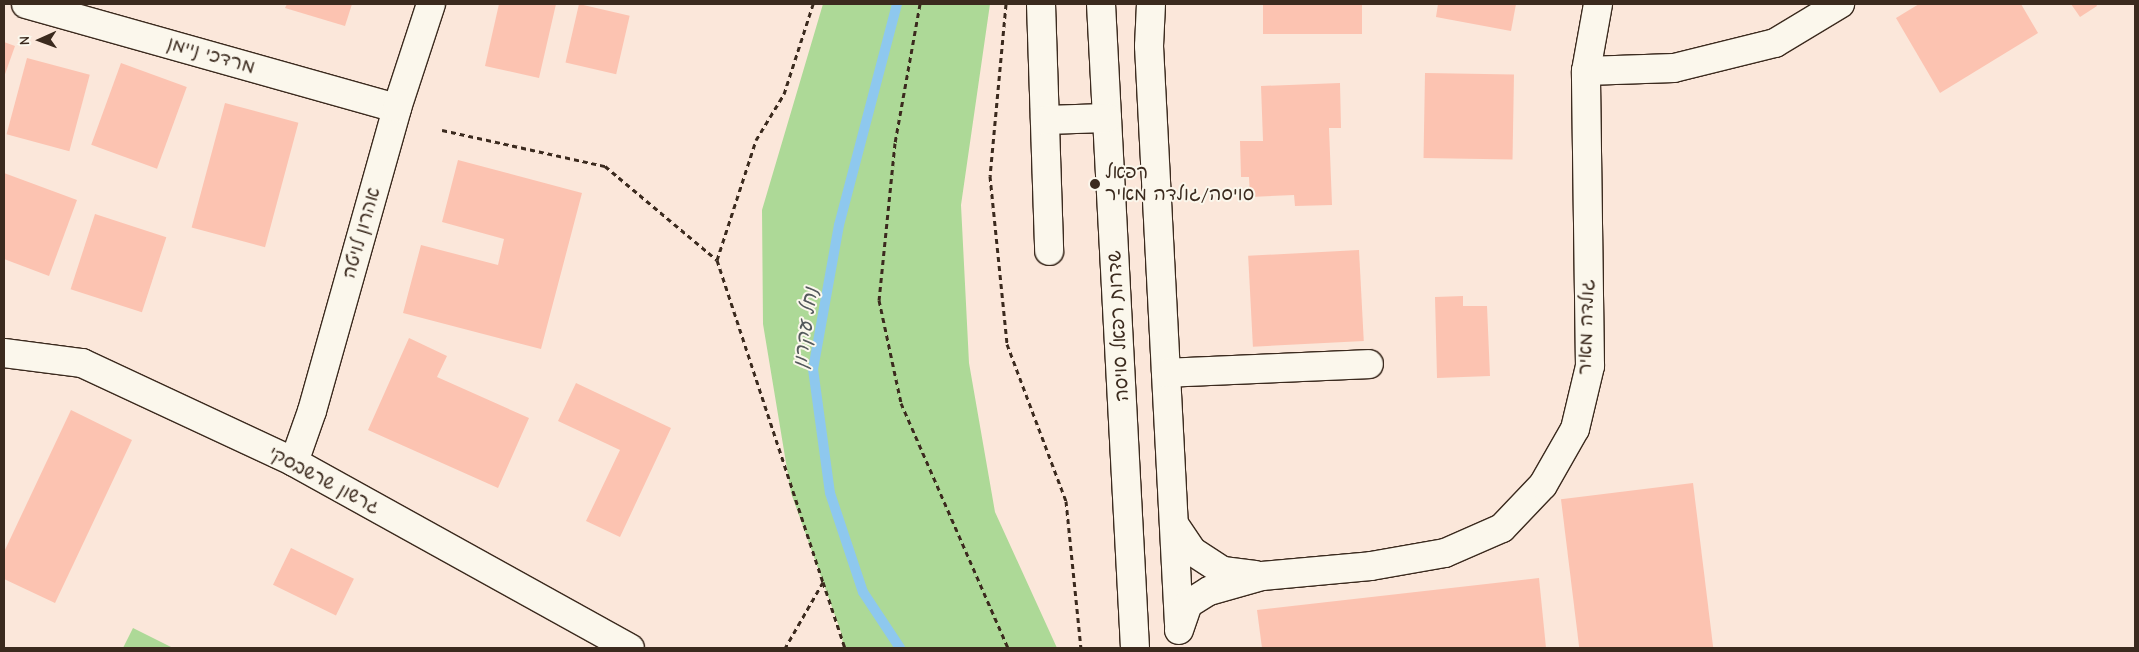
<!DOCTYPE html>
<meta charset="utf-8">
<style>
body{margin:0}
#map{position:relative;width:2139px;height:652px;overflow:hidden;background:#fbe7da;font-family:"Comic Neue","Playpen Sans Hebrew",sans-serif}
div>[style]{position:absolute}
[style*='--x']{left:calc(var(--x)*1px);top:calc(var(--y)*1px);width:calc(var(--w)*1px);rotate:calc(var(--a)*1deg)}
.green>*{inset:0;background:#add997}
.stream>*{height:10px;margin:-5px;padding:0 5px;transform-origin:5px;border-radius:5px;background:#8ec8ee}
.building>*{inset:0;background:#fcc3b1;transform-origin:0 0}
.path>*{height:3px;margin-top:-1.5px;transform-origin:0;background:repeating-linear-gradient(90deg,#3b2a1e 0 5px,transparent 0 9px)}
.roads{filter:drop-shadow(1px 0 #3b2a1e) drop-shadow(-1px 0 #3b2a1e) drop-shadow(0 1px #3b2a1e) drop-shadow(0 -1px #3b2a1e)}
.minor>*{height:28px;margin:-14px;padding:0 14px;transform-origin:14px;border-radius:14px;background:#fbf7ec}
.dots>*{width:14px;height:14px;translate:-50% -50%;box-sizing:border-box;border:2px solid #fbf7ec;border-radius:50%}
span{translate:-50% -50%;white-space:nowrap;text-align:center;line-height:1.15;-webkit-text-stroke:4px #fbf7ec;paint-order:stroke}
.street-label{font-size:19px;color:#3b2a1e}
.poi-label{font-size:19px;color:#3b2a1e}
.left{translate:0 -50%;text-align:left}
.water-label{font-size:20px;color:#54595c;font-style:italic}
.frame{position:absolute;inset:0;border:5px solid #3b2a1e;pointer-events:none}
.north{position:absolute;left:15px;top:15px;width:50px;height:50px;-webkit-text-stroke:4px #fbf7ec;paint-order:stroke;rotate:268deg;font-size:14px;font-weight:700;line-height:20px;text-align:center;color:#3b2a1e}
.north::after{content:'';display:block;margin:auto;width:18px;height:22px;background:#3b2a1e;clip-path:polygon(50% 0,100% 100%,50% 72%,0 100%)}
</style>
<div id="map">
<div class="green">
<i style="clip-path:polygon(823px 4px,990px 4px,961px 205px,969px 363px,995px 512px,1057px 648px,843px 648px,842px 635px,791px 493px,763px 324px,762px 210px)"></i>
<i style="clip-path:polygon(133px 628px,173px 648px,123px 648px)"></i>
</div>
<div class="stream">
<i style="--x:897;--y:4;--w:228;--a:104.7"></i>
<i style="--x:839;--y:225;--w:146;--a:100.2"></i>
<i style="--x:813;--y:369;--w:125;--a:82.2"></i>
<i style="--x:830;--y:493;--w:104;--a:71.6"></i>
<i style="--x:863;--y:592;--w:67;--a:56.5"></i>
</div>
<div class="building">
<i style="clip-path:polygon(287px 4px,352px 4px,345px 26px,285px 8px)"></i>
<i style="clip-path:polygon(499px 4px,556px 4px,539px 78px,485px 66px)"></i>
<i style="left:579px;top:4px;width:52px;height:60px;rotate:13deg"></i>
<i style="left:1263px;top:4px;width:99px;height:30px"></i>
<i style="clip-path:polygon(1438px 4px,1516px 4px,1511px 31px,1436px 17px)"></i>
<i style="clip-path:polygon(1919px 4px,2021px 4px,2038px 33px,1940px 93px,1896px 18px)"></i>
<i style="clip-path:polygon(2071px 4px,2096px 4px,2097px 6px,2080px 17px)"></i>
<i style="clip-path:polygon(4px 42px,15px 46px,4px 77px)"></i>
<i style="left:27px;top:58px;width:65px;height:79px;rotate:15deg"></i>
<i style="left:121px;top:63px;width:70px;height:87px;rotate:20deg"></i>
<i style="left:1425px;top:73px;width:89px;height:85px;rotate:1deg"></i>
<i style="clip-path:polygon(1340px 83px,1341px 128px,1329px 128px,1332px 205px,1295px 206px,1294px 195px,1250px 197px,1249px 177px,1241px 177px,1240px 141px,1263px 141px,1261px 86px)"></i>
<i style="left:225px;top:103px;width:76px;height:129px;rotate:15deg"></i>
<i style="clip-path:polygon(458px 160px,582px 193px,541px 349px,403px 313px,421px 245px,498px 265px,504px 239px,442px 222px)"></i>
<i style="clip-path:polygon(4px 173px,77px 200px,49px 276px,4px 259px)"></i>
<i style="left:95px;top:214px;width:75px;height:79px;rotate:18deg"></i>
<i style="left:1359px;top:250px;width:91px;height:111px;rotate:87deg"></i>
<i style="clip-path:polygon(1463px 296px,1463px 306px,1487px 306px,1490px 376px,1437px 378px,1435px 297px)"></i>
<i style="clip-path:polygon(409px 338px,447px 356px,437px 377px,529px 418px,498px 488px,368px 430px)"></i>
<i style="clip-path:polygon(576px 383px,671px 428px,620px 537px,586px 521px,620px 450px,558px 421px)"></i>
<i style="clip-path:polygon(71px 410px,132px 440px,55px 603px,4px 579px,4px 552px)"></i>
<i style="left:1693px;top:483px;width:166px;height:133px;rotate:83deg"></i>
<i style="left:291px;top:548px;width:70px;height:41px;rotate:26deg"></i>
<i style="clip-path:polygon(1539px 578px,1546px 648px,1262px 648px,1257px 610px)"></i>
</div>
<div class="path">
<i style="--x:920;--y:4;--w:141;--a:100.2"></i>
<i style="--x:895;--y:143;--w:158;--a:95.8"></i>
<i style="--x:879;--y:300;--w:105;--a:77.9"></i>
<i style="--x:901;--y:403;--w:267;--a:66.4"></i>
<i style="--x:1006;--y:4;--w:173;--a:95.3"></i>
<i style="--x:990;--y:176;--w:169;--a:84.2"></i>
<i style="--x:1007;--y:344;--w:168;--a:69.4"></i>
<i style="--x:1066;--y:501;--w:148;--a:84.2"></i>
<i style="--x:442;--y:130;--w:167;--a:12.5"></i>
<i style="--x:605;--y:166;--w:146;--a:40"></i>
<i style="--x:717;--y:260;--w:126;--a:-72"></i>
<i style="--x:756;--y:140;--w:54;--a:-58.7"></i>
<i style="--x:784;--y:94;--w:95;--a:-72.1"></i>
<i style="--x:717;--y:260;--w:339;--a:71.8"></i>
<i style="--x:823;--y:582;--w:76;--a:119.9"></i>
<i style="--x:823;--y:582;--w:70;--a:71.6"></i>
</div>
<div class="roads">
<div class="minor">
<i style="--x:26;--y:4;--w:385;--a:15.7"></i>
<i style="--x:1041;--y:4;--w:247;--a:88.1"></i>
<i style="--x:1101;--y:4;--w:645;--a:86.98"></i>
<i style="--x:1151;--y:4;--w:42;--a:92.7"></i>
<i style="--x:1149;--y:46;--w:579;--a:87.03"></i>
<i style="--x:1586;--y:71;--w:88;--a:-2"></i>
<i style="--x:1674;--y:68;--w:104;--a:-13.9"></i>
<i style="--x:1775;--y:43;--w:76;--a:-31"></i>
<i style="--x:1045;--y:120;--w:62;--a:-1.8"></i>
<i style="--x:4;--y:353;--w:79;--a:7.3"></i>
<i style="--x:82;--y:363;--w:234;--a:25"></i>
<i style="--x:294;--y:462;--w:384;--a:29"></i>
<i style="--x:1166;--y:373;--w:203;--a:-2.5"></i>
<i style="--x:294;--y:462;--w:54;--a:-70.6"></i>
<i style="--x:312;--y:411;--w:315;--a:-74.3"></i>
<i style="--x:397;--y:108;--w:109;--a:-71.9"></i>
<i style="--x:1174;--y:524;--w:32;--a:56"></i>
<i style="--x:1192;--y:551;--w:37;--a:33"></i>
<i style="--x:1223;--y:571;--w:32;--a:7"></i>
<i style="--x:1179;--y:630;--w:28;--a:-71"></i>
<i style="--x:1188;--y:604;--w:25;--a:-32"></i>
<i style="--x:1209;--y:591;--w:55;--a:-15.8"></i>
<i style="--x:1262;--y:576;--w:109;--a:-5.2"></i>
<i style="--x:1371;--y:566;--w:75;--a:-10"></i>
<i style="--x:1445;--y:553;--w:62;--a:-23.7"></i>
<i style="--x:1502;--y:528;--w:59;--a:-46.4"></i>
<i style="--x:1543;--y:485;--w:64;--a:-60.3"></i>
<i style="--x:1575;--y:429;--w:65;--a:-76.6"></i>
<i style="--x:1590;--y:366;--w:295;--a:-90.8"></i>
<i style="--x:1586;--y:71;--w:68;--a:-79.8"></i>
</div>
</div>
<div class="dots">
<i style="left:1095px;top:184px;background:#3b2a1e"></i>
</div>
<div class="street-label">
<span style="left:211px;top:56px;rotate:16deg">מרדכי ניימן</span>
<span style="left:362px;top:233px;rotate:-74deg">אהרון לויטה</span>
<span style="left:1119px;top:326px;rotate:-93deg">שדרות רפאל סויסה</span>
<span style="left:1587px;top:327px;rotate:-88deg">גולדה מאיר</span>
<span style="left:324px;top:481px;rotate:28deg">גרשון שרשבסקי</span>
</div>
<div class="poi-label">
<span class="left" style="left:1105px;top:184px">רפאל<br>סויסה/גולדה מאיר</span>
</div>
<div class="water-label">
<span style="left:805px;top:328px;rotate:-82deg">נחל עקרון</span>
</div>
<div class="frame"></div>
<div class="north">N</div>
</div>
